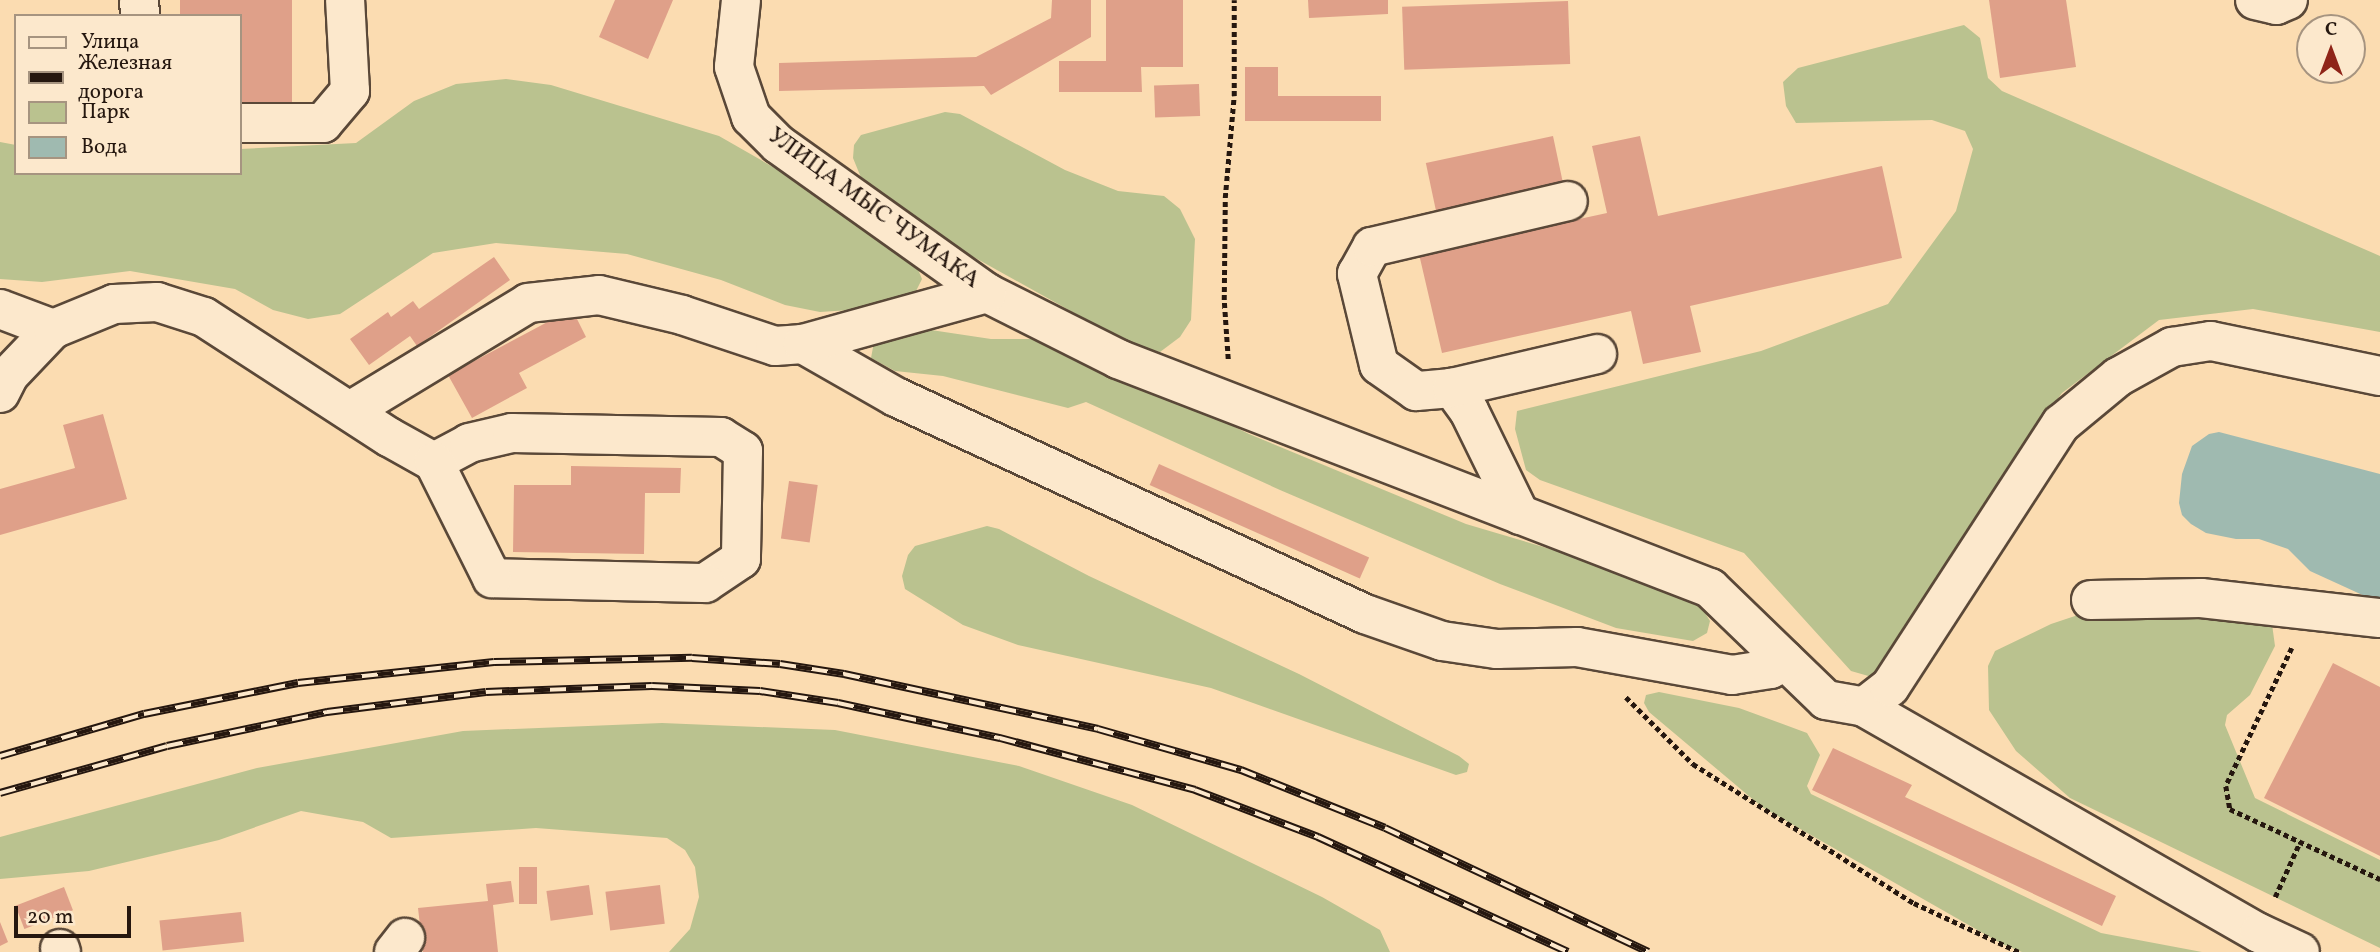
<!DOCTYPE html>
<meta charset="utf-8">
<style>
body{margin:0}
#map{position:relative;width:2380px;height:952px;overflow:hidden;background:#fbdcb1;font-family:Vollkorn,serif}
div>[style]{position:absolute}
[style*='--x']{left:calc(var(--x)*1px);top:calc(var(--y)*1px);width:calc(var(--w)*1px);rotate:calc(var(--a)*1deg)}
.green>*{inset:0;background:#bac28f}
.water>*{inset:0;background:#9fbab0}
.building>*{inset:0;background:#dfa089;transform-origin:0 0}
.path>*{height:4.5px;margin-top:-2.25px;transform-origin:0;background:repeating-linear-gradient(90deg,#25170f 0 5px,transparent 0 8.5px)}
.roads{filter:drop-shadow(2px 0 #5a4838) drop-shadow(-2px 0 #5a4838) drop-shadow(0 2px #5a4838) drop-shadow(0 -2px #5a4838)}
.minor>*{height:38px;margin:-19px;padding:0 19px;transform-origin:19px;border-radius:19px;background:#fce8cc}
.rail>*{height:8px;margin-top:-4px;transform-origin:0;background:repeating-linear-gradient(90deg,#fce8cc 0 16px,#25170f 0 32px);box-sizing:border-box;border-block:2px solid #25170f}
span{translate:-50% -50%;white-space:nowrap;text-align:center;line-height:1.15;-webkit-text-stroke:5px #fce8cc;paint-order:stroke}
.street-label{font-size:24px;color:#25170f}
.legend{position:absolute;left:14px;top:14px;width:228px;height:161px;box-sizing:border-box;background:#fce8cc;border:2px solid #a69480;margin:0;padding:9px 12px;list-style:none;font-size:21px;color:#25170f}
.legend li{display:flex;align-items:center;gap:14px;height:35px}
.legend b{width:35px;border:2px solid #a69480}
.north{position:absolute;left:2296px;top:14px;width:70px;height:70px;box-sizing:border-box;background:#fce8cc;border:2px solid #a69480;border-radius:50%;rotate:0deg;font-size:19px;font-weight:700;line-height:28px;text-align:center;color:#25170f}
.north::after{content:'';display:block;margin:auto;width:24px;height:32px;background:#8f2418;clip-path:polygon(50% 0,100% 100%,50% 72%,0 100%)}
.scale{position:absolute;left:14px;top:906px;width:117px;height:32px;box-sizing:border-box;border:4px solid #25170f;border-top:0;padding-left:9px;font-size:21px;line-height:24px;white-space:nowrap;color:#25170f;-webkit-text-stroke:5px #fce8cc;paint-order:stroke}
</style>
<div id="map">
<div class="green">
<i style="clip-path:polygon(1964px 25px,1980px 38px,1988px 78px,2002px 91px,2380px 256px,2380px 332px,2253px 309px,2159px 320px,2062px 393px,2010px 463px,1900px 664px,1872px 677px,1851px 671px,1744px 553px,1540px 480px,1526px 470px,1515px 429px,1517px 411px,1761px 351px,1888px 304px,1956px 211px,1973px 149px,1965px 131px,1932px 120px,1796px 123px,1786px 106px,1783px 82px,1798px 68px)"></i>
<i style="clip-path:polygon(506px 79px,551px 85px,719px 136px,813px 190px,917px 267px,922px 279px,916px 291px,901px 298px,850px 310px,820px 312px,785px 305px,721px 280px,627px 254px,496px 243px,433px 253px,340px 314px,308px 319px,273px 310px,235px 289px,130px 271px,42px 282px,0 279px,0 142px,16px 145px,16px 173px,240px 173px,240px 149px,356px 143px,414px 101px,456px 84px)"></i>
<i style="clip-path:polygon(945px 112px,960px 114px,1065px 170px,1118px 191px,1164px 196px,1180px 209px,1195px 239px,1191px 320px,1180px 337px,1160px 352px,1137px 348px,918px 226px,862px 180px,853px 158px,854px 145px,861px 135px)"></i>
<i style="clip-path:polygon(931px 330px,991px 339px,1037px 339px,1072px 346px,1249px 434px,1466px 524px,1675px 586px,1702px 608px,1710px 621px,1707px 633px,1693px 641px,1616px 628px,1500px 584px,1280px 490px,1086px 402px,1068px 408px,943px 376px,895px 371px,871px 358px,874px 342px,886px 332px)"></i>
<i style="clip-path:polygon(987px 526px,999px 529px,1089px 576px,1299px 674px,1459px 756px,1469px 764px,1467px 772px,1456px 775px,1211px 688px,1018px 645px,963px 625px,905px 589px,902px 576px,908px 555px,915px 546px)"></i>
<i style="clip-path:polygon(2149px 608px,2272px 624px,2275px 646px,2250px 695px,2227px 715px,2225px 725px,2255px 798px,2380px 860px,2380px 948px,2070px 798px,2016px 751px,1989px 710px,1988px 666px,1995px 651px,2051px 624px,2084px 613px)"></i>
<i style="clip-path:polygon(1659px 692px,1739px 708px,1807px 733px,1820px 755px,1807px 786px,1811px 794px,2101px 933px,2202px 952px,2022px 952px,2002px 944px,1762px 807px,1649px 712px,1644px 703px,1646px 695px)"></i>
<i style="clip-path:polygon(662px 723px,835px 730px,1019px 766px,1132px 805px,1322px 897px,1380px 930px,1390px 952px,669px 952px,690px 929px,699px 897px,695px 867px,685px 850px,667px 838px,536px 828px,391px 838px,363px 822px,301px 811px,219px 840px,89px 871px,0 879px,0 837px,257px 768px,463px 731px)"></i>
</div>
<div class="water">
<i style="clip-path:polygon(2219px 432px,2380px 474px,2380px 603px,2310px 571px,2288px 549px,2259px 539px,2236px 539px,2206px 533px,2191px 524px,2182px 515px,2179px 503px,2182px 474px,2192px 446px,2209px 434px)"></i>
</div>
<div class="building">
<i style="clip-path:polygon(180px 0,292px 0,292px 103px,240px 103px,240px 16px,180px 16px)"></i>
<i style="clip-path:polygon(615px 0,673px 0,648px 59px,599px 37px)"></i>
<i style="clip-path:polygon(1052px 0,1091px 0,1091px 37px,991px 95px,984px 86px,779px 91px,779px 63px,976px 57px,1051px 18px)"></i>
<i style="clip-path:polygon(1106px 0,1183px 0,1183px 67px,1141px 67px,1142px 92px,1059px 92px,1059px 61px,1106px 61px)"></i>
<i style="clip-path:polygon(1308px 0,1388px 0,1388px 14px,1309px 18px)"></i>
<i style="clip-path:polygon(1989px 0,2066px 0,2076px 67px,2000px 78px)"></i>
<i style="left:1568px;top:1px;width:63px;height:166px;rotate:88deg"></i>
<i style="clip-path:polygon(1245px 67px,1278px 67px,1278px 96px,1381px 96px,1381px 121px,1245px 121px)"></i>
<i style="left:1199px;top:84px;width:32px;height:45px;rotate:88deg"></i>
<i style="left:1553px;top:136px;width:50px;height:130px;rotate:78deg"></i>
<i style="clip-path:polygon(1640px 136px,1658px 216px,1882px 166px,1902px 258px,1690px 306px,1701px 352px,1643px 364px,1631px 311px,1442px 353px,1419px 254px,1607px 213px,1592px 146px)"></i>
<i style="clip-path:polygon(494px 257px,510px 280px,417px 346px,410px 336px,369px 365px,350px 339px,388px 312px,391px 317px,413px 301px,419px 309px)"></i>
<i style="clip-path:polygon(572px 309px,586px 337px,519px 373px,527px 388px,472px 418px,448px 375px)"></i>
<i style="clip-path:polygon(103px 414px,127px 499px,0 535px,0 489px,75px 468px,63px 425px)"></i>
<i style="left:1159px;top:464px;width:230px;height:23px;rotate:24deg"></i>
<i style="clip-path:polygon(571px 466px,681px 468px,680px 493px,645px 493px,644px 554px,513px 552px,514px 485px,571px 485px)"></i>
<i style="left:789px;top:481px;width:29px;height:58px;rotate:8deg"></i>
<i style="clip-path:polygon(2333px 663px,2380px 687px,2380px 856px,2264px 798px)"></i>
<i style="clip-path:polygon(1833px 748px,1912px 785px,1905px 797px,2116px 896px,2102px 926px,1812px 790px)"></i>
<i style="left:519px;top:867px;width:18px;height:37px"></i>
<i style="clip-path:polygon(511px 881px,514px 902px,493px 905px,498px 952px,423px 952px,418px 908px,488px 901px,486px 884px)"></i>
<i style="left:589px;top:885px;width:30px;height:43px;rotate:82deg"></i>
<i style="left:660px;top:885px;width:39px;height:55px;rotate:83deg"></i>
<i style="left:64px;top:887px;width:25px;height:52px;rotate:69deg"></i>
<i style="left:241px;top:912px;width:30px;height:82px;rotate:84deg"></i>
<i style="clip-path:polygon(0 922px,8px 942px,0 946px)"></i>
</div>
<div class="path">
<i style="--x:1228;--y:359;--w:59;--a:-93.9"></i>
<i style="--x:1224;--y:300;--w:102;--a:-89.4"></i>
<i style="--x:1225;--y:198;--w:102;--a:-85"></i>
<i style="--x:1234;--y:96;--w:96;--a:-90"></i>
<i style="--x:2292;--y:648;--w:153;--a:115.6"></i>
<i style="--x:2226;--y:786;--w:23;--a:80"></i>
<i style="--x:2230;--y:809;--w:166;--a:25"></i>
<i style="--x:1626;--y:697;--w:95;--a:45"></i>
<i style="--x:1693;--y:764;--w:261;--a:32.2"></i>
<i style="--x:1914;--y:903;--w:116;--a:25"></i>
<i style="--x:2275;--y:897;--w:60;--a:-65.6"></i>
</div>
<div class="roads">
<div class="minor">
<i style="--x:139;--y:0;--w:16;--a:86"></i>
<i style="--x:741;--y:0;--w:67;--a:96"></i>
<i style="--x:734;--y:67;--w:53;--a:71.2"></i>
<i style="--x:751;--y:117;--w:38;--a:45"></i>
<i style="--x:778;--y:144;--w:257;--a:35.5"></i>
<i style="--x:987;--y:293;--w:147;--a:26.7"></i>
<i style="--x:1118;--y:359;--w:635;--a:21.15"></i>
<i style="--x:1710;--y:588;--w:161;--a:44"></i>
<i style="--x:1826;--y:700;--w:39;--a:10"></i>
<i style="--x:1864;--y:707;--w:455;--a:29.8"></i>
<i style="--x:2259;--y:933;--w:45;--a:24.9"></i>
<i style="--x:2255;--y:0;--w:22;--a:13"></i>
<i style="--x:2276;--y:5;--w:13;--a:-23"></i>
<i style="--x:240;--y:123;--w:83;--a:0"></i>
<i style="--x:323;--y:123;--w:42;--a:-49.8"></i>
<i style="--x:350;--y:91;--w:91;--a:-93.1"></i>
<i style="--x:0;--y:309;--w:57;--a:20.7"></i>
<i style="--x:803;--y:344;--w:107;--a:29.7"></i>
<i style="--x:896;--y:397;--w:517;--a:24.83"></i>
<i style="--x:1365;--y:614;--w:82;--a:19.3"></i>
<i style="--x:1442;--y:641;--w:56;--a:8.3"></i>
<i style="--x:1497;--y:649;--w:80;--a:-1.4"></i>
<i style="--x:1577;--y:647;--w:158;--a:10.2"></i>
<i style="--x:1732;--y:675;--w:39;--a:-9"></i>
<i style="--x:1771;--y:669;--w:16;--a:-35"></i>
<i style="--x:1452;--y:388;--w:36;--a:175"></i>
<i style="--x:1416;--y:391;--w:45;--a:-144.9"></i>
<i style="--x:1379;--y:365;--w:94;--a:-103.6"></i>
<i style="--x:1357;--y:274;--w:31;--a:-61"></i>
<i style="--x:1372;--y:247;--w:201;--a:-13.2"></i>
<i style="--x:0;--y:393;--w:20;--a:-63"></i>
<i style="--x:9;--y:375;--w:64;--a:-46.3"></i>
<i style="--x:53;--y:329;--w:66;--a:-22.3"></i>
<i style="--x:114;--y:304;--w:43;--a:-2.7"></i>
<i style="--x:157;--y:302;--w:49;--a:17.7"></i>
<i style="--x:204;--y:317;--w:221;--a:33"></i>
<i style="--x:389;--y:437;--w:51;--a:29.1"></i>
<i style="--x:434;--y:462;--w:40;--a:-28"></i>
<i style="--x:469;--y:443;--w:44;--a:-13.1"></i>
<i style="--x:512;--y:433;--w:209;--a:1.1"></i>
<i style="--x:721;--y:437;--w:26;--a:32"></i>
<i style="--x:743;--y:451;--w:108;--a:91.1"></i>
<i style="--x:741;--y:559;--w:43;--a:146.3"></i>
<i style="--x:705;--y:583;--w:213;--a:-178.7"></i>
<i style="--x:492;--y:578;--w:130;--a:-116.6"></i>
<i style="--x:350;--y:411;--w:208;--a:-31.2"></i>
<i style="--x:528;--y:303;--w:71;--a:-6.4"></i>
<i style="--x:599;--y:295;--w:85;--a:13.5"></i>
<i style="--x:682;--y:315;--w:98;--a:18.4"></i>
<i style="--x:775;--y:346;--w:28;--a:-4"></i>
<i style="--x:803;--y:344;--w:191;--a:-15.5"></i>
<i style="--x:1520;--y:515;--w:116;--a:-116.1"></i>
<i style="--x:1469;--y:411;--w:29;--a:-126"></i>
<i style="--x:1452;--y:388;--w:149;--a:-13.2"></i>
<i style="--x:2091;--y:600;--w:110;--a:-1"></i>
<i style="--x:2201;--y:598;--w:180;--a:6.4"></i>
<i style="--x:1864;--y:707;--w:33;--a:-38"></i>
<i style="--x:1890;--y:687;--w:314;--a:-57"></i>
<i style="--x:2061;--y:424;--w:74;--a:-39.5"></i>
<i style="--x:2118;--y:377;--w:62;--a:-29.1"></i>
<i style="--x:2172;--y:347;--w:39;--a:-9"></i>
<i style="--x:2211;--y:341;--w:173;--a:11.7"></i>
<i style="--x:60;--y:949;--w:3;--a:72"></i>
<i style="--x:394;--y:952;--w:18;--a:-52"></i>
</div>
</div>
<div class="rail">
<i style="--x:0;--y:756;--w:150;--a:-16.3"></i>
<i style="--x:144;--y:714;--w:157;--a:-11.4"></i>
<i style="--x:298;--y:683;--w:197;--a:-6.1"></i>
<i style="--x:494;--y:662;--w:198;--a:-1.2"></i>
<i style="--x:692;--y:658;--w:88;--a:3.9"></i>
<i style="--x:780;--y:664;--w:65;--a:8.9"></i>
<i style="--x:844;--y:674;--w:260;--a:12.2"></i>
<i style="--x:1098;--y:729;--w:149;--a:16"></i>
<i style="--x:1241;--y:770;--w:155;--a:21.9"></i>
<i style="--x:1385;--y:828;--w:291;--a:25.2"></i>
<i style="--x:0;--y:793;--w:173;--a:-15.7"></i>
<i style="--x:167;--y:746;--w:164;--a:-12"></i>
<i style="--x:327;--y:712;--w:160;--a:-7.2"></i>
<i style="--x:486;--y:692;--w:166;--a:-2.1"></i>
<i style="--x:652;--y:686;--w:108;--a:2.7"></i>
<i style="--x:760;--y:691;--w:79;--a:8.7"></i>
<i style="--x:838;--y:703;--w:166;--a:12.2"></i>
<i style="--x:1000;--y:738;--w:202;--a:14.9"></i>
<i style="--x:1195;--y:790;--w:132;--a:20.9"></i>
<i style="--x:1318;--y:837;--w:275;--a:24.7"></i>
</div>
<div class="street-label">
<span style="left:873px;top:209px;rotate:36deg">УЛИЦА МЫС ЧУМАКА</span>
</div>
<ul class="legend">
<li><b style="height:9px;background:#fce8cc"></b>Улица</li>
<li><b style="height:9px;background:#25170f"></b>Железная дорога</li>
<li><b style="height:19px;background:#bac28f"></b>Парк</li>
<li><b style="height:19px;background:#9fbab0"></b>Вода</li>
</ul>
<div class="north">С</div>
<div class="scale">20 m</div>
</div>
